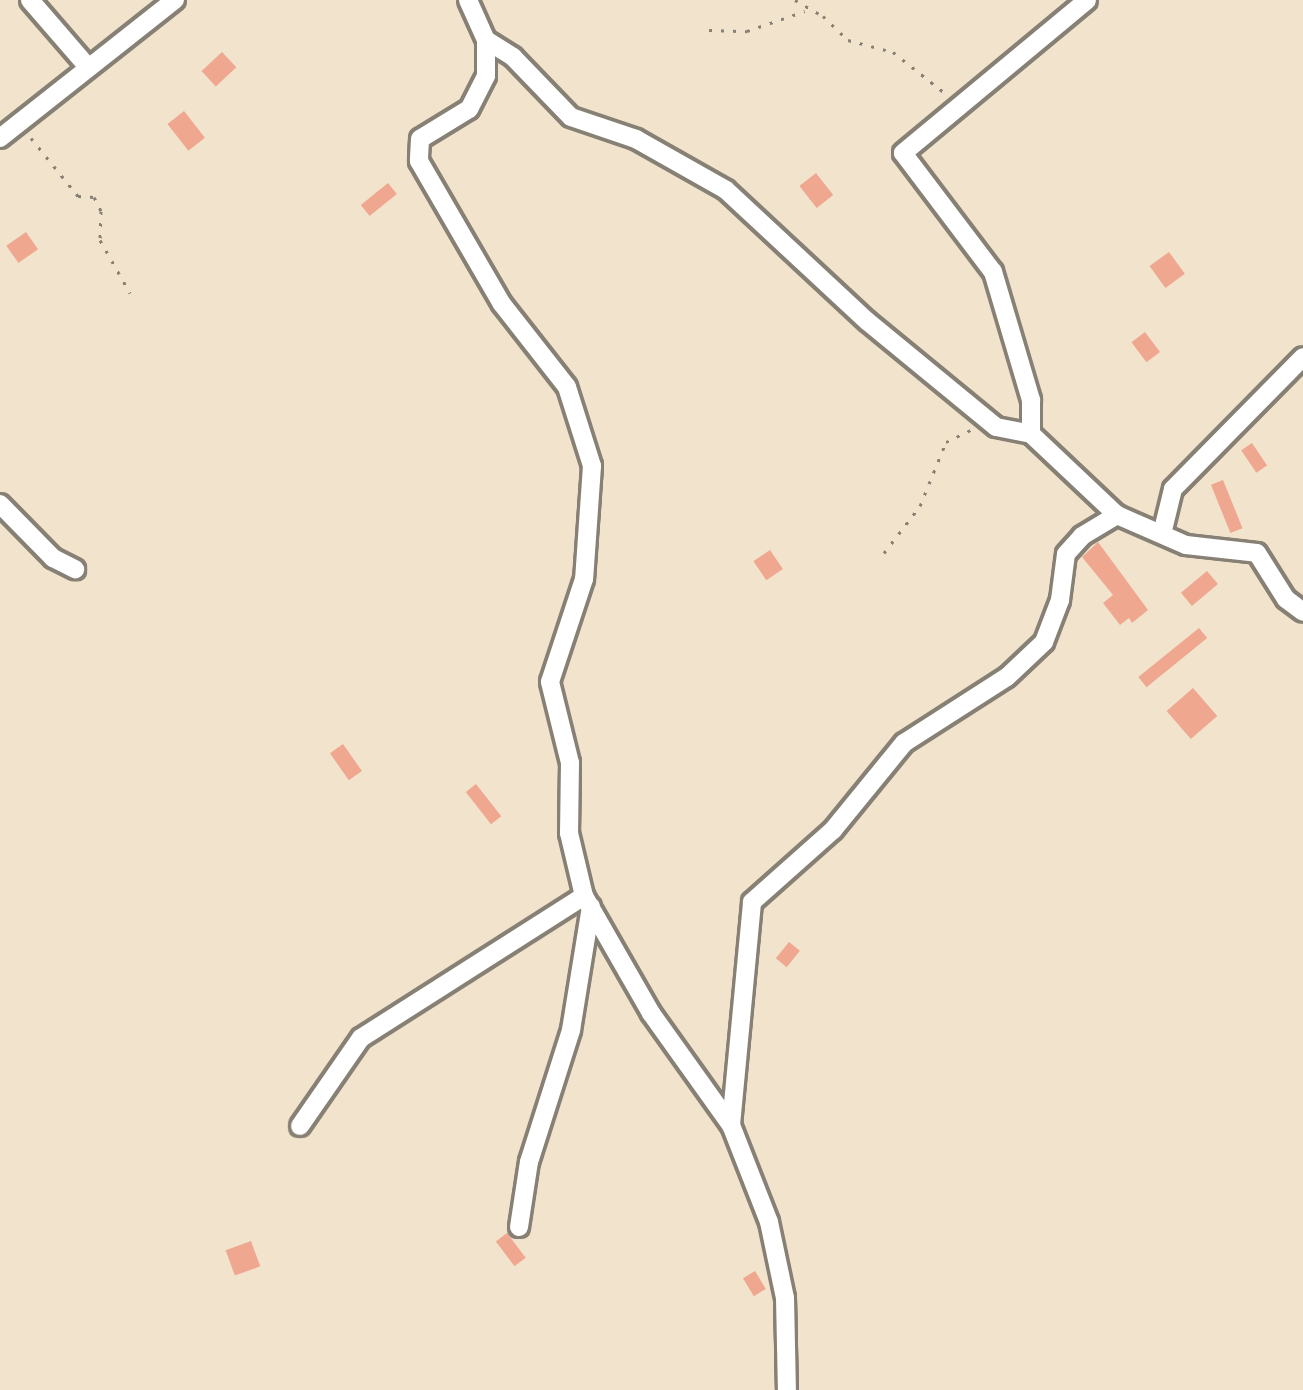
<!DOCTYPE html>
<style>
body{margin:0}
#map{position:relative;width:1303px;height:1390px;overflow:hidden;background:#f2e4cc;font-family:"Libre Caslon Text",serif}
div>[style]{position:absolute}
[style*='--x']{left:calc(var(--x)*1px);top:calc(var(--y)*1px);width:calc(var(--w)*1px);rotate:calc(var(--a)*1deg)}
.building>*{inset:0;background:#efa790;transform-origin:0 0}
.path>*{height:3px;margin-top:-1.5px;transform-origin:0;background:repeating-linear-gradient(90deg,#878074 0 3px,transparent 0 12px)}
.roads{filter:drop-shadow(3px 0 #878074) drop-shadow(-3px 0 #878074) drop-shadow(0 3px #878074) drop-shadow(0 -3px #878074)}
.minor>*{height:18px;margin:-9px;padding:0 9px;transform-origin:9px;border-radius:9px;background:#fff}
span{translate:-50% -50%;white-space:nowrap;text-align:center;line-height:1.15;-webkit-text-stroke:9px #f6f6f2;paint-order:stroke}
</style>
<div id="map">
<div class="building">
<i style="left:222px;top:52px;width:21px;height:28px;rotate:47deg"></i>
<i style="left:184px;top:111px;width:34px;height:21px;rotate:52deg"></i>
<i style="left:816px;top:173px;width:28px;height:21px;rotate:52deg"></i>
<i style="left:388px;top:183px;width:14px;height:35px;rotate:51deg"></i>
<i style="left:26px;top:232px;width:21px;height:24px;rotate:55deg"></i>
<i style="left:1169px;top:252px;width:27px;height:24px;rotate:54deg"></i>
<i style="left:1145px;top:332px;width:25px;height:17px;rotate:53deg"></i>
<i style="left:1252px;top:443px;width:27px;height:13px;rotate:56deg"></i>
<i style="left:1223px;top:480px;width:52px;height:13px;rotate:68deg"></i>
<i style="clip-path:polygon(1098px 542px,1148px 610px,1132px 623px,1129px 618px,1120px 625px,1103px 603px,1113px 595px,1082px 557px)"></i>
<i style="left:770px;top:550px;width:23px;height:20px;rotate:56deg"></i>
<i style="left:1207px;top:571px;width:17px;height:34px;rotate:50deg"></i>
<i style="left:1199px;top:628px;width:13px;height:78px;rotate:51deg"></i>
<i style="left:1193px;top:688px;width:37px;height:35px;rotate:49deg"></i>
<i style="left:343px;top:744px;width:33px;height:16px;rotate:55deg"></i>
<i style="left:476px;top:784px;width:41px;height:13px;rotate:52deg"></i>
<i style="left:789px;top:942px;width:14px;height:21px;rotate:39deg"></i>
<i style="left:507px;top:1233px;width:31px;height:14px;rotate:53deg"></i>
<i style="left:251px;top:1241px;width:27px;height:27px;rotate:70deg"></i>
<i style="left:755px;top:1271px;width:21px;height:14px;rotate:59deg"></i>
</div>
<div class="path">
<i style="--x:795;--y:0;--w:32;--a:30"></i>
<i style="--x:823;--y:16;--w:35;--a:44"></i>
<i style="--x:848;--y:40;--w:47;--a:14.9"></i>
<i style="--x:893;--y:52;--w:68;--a:38.4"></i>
<i style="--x:709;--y:30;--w:38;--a:2"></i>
<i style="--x:747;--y:31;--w:61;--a:-19"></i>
<i style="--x:31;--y:138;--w:75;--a:51"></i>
<i style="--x:78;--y:196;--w:16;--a:4"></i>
<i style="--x:94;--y:197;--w:16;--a:63"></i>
<i style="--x:101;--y:211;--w:29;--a:92"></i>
<i style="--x:100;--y:240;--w:61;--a:60.5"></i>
<i style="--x:884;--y:553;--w:59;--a:-52.5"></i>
<i style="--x:920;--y:506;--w:69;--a:-67.9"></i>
<i style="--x:946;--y:442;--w:28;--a:-26"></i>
</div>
<div class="roads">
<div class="minor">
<i style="--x:30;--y:0;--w:89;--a:49.1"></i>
<i style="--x:468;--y:0;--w:44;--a:65.8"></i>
<i style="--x:486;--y:40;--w:36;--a:90"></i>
<i style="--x:486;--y:76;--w:37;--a:117"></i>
<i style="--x:469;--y:109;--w:57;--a:148.5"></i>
<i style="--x:420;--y:139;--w:22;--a:93"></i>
<i style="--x:419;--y:161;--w:165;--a:59.9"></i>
<i style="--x:502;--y:304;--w:105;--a:51.9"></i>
<i style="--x:567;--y:387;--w:83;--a:72.4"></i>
<i style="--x:592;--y:466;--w:113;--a:94"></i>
<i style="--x:584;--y:579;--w:108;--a:108.3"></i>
<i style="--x:550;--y:682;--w:83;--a:76.1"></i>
<i style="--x:570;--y:763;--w:70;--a:90.8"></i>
<i style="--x:569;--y:833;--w:65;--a:76.6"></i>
<i style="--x:584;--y:896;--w:135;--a:60.2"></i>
<i style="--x:651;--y:1013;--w:138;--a:54.5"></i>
<i style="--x:731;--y:1125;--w:104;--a:68.6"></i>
<i style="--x:769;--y:1222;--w:78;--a:78.1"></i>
<i style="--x:785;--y:1298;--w:92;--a:88.8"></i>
<i style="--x:486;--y:40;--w:32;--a:32"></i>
<i style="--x:513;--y:57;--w:83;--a:46"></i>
<i style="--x:571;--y:117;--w:69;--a:18.7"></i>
<i style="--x:636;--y:139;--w:103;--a:29.5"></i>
<i style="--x:726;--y:190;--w:192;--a:42.9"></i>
<i style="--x:867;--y:321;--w:167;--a:39.4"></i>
<i style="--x:996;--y:427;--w:36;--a:11"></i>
<i style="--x:1031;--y:434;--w:118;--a:43.3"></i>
<i style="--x:1117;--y:515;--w:75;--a:23.5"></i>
<i style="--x:1186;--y:545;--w:71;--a:6.4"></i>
<i style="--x:1257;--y:553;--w:54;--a:57.8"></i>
<i style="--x:1286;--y:599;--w:21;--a:37"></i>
<i style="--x:0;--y:138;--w:223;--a:-38.3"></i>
<i style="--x:1031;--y:434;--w:34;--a:-90"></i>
<i style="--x:1031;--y:400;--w:134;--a:-106.5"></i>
<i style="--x:993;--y:272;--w:149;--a:-127.1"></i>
<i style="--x:903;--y:153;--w:239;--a:-39.7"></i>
<i style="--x:0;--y:504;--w:76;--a:45.5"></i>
<i style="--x:53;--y:558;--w:25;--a:27"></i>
<i style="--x:1162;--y:534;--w:46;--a:-76.3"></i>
<i style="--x:1173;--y:489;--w:185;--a:-45.4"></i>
<i style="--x:731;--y:1125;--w:224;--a:-84.6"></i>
<i style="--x:752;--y:902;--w:108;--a:-41.6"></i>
<i style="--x:833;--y:830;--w:112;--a:-50.8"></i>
<i style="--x:904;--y:743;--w:122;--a:-32.7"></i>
<i style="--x:1007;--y:677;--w:51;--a:-43.4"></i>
<i style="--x:1044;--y:642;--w:45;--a:-69.1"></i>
<i style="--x:1060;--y:600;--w:46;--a:-82.6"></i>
<i style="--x:1066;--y:554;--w:24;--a:-48"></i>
<i style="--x:1082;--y:536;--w:41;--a:-31"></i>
<i style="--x:300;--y:1126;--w:107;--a:-55.3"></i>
<i style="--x:361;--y:1038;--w:264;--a:-32.5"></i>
<i style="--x:519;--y:1227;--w:66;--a:-81.3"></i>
<i style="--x:529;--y:1162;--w:139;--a:-72.3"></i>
<i style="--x:571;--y:1030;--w:125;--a:-80.8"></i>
</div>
</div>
</div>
